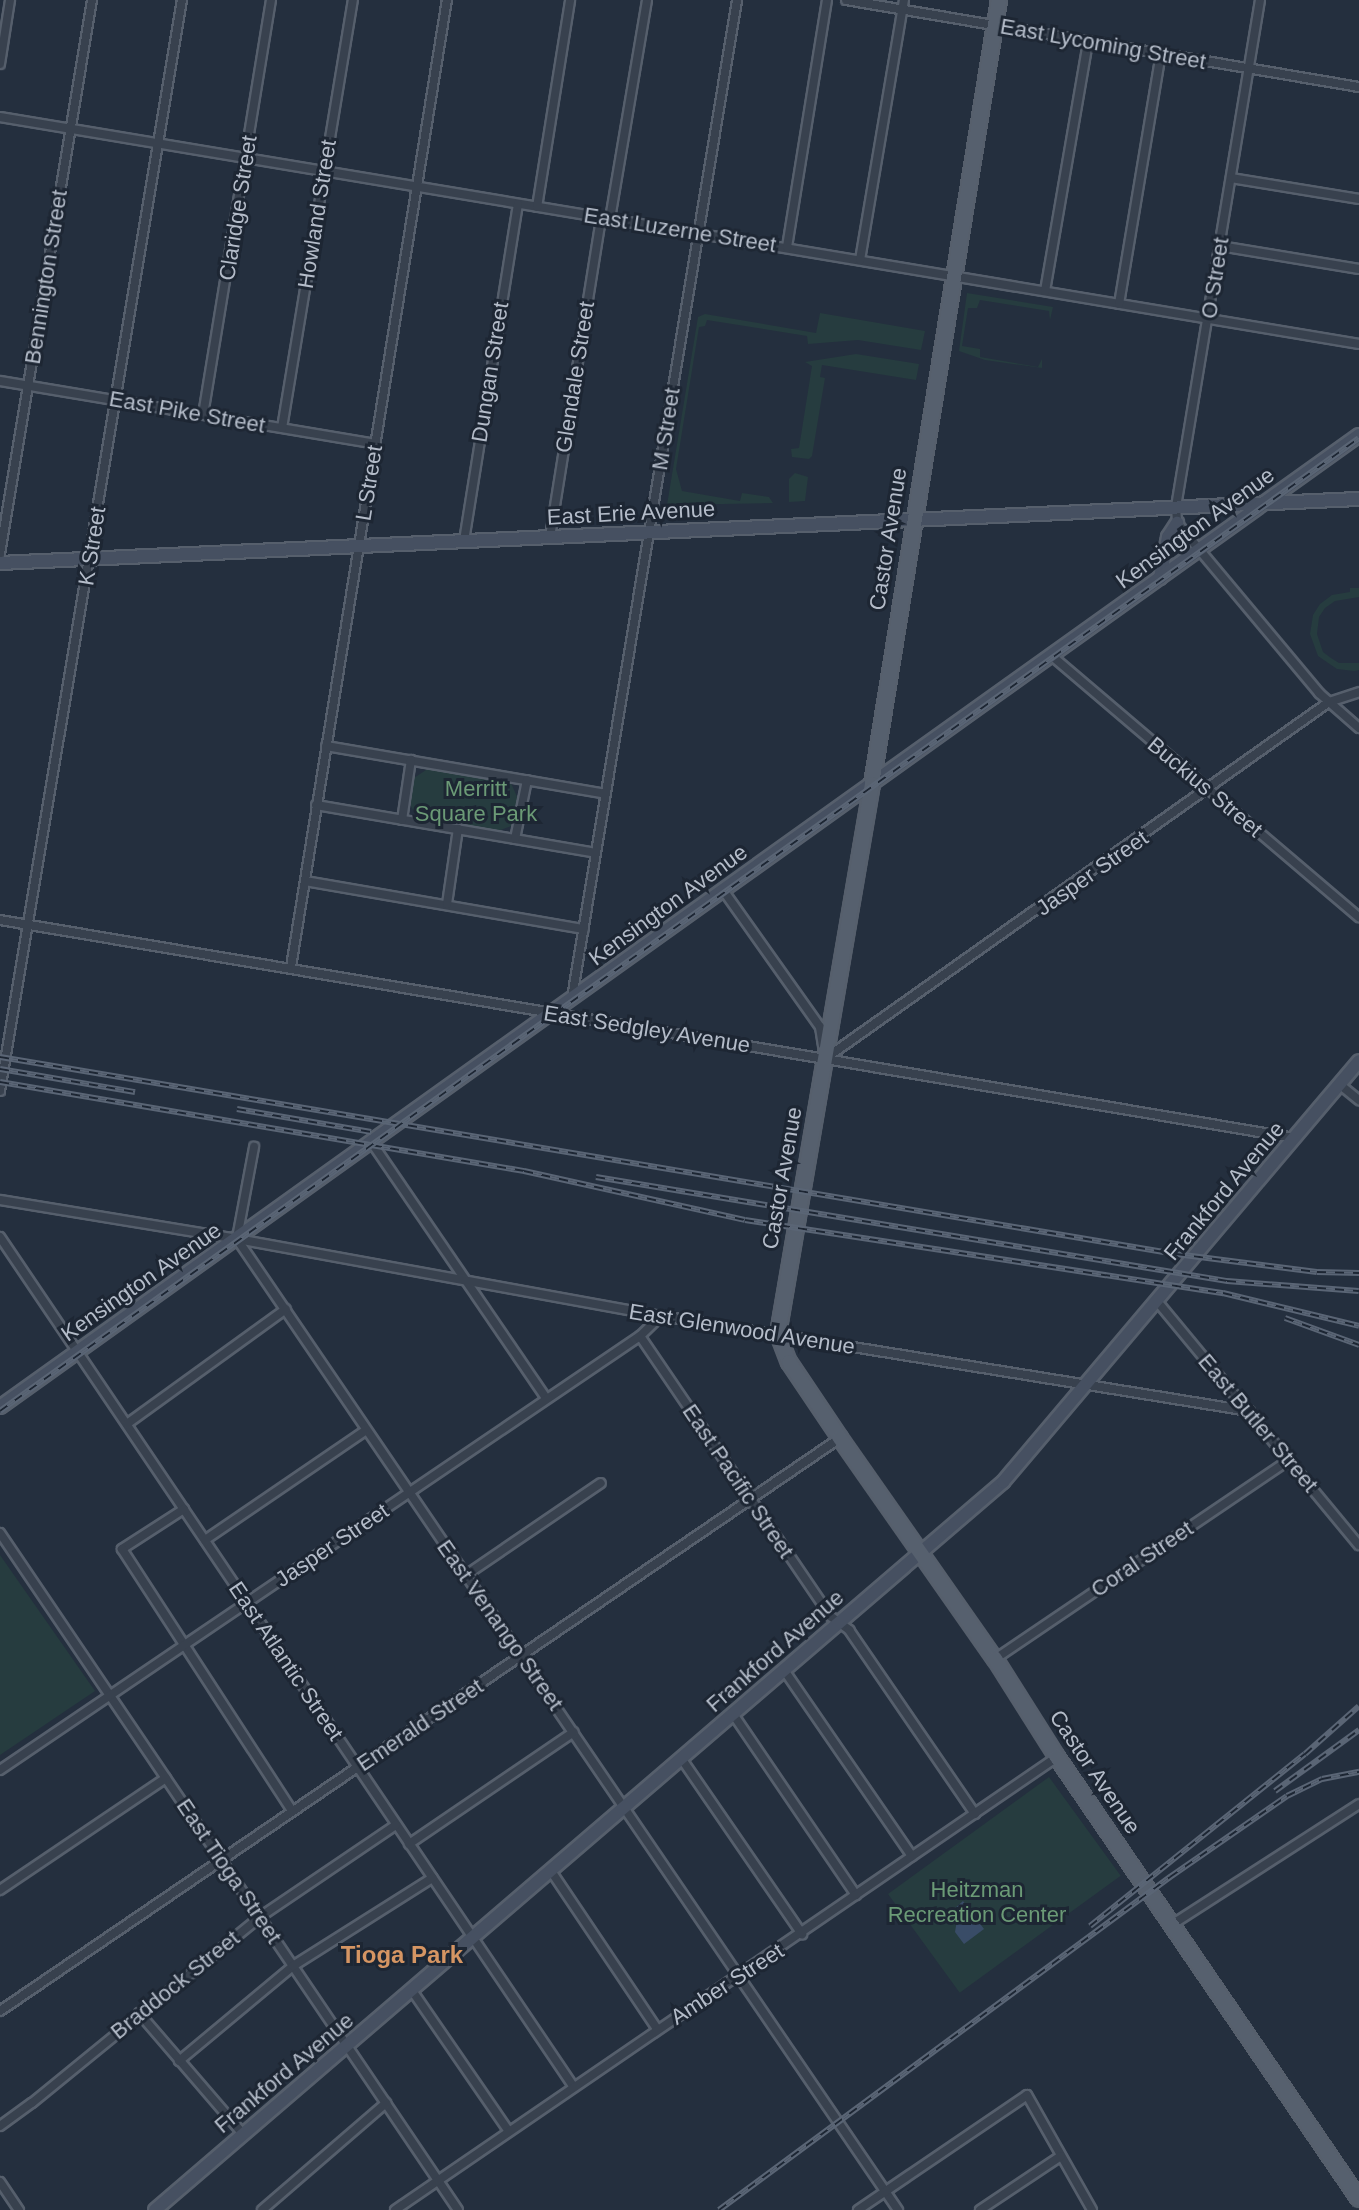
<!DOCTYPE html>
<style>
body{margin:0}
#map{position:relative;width:1359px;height:2210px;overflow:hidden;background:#242f3e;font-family:Helvetica,sans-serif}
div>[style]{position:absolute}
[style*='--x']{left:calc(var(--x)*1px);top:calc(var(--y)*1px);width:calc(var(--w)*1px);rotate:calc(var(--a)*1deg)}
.green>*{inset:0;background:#263c3f;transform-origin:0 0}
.water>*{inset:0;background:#394c67}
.roads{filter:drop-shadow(2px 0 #565f6c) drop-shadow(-2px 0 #565f6c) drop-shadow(0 2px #565f6c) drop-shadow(0 -2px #565f6c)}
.street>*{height:8px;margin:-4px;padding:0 4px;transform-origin:4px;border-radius:4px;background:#38414e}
.secondary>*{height:12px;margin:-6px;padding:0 6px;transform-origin:6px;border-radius:6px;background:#465061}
.primary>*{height:14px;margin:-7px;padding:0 7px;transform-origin:7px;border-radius:7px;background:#56606e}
.rail>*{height:6px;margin-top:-3px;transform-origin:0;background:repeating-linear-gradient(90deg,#1d2633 0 9px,#5a6575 0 18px);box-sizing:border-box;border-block:2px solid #5a6575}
span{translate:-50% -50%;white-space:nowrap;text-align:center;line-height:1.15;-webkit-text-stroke:6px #1d2633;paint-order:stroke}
.street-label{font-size:22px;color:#b4bcc9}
.park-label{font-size:22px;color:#6b9a76}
.neighbourhood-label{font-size:24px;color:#d59563;font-weight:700}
</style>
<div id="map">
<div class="green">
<i style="clip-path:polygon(967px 293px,1053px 307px,1050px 320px,1049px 311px,980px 300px,977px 308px,968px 308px,962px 346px,980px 349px,980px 357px,1038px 367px,1042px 359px,1042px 368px,985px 360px,959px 351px)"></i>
<i style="clip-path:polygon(820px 313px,925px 331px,921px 350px,858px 340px,808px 344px,807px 336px,707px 320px,705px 326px,699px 327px,676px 469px,682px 491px,740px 501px,742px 493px,769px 497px,773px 503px,667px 505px,698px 317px,705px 314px,816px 333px)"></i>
<i style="clip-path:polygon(856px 354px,919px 364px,916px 380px,822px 365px,820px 377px,825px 378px,812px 456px,809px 459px,792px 457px,791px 449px,799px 448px,812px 366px,805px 362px)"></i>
<i style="clip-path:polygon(795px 473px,808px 477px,805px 501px,789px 502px,789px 479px)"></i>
<i style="clip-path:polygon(1350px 588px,1359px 588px,1359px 597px,1335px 601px,1325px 608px,1319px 617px,1317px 634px,1323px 652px,1331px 658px,1339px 663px,1359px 663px,1359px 670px,1354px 671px,1337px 669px,1318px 656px,1310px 634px,1313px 615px,1320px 604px,1332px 595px,1350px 592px)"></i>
<i style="clip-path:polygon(429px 768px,511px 783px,518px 799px,511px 826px,498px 831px,416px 815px,409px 803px,414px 778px)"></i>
<i style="clip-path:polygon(0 1555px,95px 1691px,0 1755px)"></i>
<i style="left:1049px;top:1777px;width:122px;height:199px;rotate:54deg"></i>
</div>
<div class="water">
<i style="clip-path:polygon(963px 1901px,984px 1929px,964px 1944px,955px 1932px,957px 1920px,951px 1912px)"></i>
</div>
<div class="roads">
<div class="street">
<i style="--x:846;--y:0;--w:520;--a:9.63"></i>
<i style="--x:1260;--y:0;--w:514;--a:99.41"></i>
<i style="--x:1176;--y:507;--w:16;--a:86"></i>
<i style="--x:1177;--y:523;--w:222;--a:50.1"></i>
<i style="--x:1319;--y:693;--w:53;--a:41.2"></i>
<i style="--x:0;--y:64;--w:65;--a:-81.1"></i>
<i style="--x:0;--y:117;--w:1378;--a:9.48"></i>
<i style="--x:1231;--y:178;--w:130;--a:9.3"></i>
<i style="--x:537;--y:207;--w:210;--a:-80.9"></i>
<i style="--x:610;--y:219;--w:222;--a:-80.4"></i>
<i style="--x:1220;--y:246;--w:141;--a:9.4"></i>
<i style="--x:787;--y:247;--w:250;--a:-80.8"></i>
<i style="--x:860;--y:260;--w:264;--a:-80.4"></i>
<i style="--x:1045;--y:291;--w:254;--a:-80.2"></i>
<i style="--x:1119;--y:304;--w:254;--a:-80.5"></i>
<i style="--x:0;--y:381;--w:380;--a:9.5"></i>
<i style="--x:203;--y:415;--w:421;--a:-80.7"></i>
<i style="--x:282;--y:428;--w:434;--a:-80.6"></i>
<i style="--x:550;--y:537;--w:323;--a:-80.9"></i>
<i style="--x:464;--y:541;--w:341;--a:-80.9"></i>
<i style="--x:0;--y:554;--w:562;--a:-80.57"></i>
<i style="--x:1052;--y:656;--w:403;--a:40.4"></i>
<i style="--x:326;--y:746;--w:284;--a:9.7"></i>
<i style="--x:316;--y:805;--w:284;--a:9.7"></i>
<i style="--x:402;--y:820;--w:61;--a:-81.5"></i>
<i style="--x:515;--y:839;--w:60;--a:-78.5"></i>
<i style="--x:305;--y:881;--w:283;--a:9.8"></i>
<i style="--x:723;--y:890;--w:168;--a:54.7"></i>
<i style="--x:820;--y:1027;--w:18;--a:81"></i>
<i style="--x:447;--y:904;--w:76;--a:-81.7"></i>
<i style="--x:0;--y:920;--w:1313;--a:9.56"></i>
<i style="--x:291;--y:967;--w:980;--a:-80.84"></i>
<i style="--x:572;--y:998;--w:1012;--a:-80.61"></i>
<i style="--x:826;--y:1058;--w:616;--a:-35.29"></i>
<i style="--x:1329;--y:702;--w:32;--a:-18"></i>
<i style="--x:1339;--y:1084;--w:26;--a:39"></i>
<i style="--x:0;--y:1091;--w:1106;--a:-80.53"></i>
<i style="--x:372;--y:1143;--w:309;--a:55.7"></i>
<i style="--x:0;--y:1200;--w:240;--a:9.3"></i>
<i style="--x:237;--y:1239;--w:431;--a:10.3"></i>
<i style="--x:661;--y:1316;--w:596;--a:9.18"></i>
<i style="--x:0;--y:1237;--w:1024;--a:55.98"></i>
<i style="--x:237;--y:1238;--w:93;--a:-79.4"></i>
<i style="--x:237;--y:1239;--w:1175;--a:55.76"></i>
<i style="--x:1156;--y:1300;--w:318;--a:50.4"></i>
<i style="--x:640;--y:1336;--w:338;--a:55.8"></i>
<i style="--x:830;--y:1616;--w:24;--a:36"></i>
<i style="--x:849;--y:1630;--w:223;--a:55.6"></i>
<i style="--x:127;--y:1424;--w:196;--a:-35.9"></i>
<i style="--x:184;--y:1509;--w:74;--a:147.2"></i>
<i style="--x:122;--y:1549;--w:312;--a:57"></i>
<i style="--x:0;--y:1533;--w:817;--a:55.92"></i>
<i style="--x:205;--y:1540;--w:195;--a:-34.3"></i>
<i style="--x:466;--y:1575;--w:163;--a:-34.3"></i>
<i style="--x:995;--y:1659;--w:355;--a:-34.1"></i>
<i style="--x:784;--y:1670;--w:226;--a:55.5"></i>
<i style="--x:733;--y:1714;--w:219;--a:55.8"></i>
<i style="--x:681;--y:1758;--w:214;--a:55.5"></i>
<i style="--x:0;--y:1770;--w:773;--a:-34.14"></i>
<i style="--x:640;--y:1336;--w:29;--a:-44"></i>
<i style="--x:409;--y:1844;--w:199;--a:-34.2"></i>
<i style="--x:551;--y:1871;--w:190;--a:56.1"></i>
<i style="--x:0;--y:1890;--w:200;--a:-34"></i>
<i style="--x:1173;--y:1924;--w:221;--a:-32.8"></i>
<i style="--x:411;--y:1989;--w:171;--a:55.5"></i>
<i style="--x:0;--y:2011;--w:1017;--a:-34.3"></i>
<i style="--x:139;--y:2013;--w:160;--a:49.3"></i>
<i style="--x:179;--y:2061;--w:148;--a:-39.8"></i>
<i style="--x:293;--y:1966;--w:165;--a:-32.3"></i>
<i style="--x:0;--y:2126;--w:39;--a:-36"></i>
<i style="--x:32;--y:2103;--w:294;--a:-39.2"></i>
<i style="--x:260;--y:1917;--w:164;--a:-34.1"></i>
<i style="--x:0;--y:2182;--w:34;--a:56"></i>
<i style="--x:262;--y:2210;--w:164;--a:-40.8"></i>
<i style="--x:395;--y:2210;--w:802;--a:-34.38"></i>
<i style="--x:858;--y:2210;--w:204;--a:-34.2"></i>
<i style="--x:1027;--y:2095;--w:132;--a:60.5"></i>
<i style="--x:980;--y:2210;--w:97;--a:-33.7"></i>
</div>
<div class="secondary">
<i style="--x:0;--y:563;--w:1361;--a:-2.7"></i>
<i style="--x:1160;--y:578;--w:42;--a:-79"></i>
<i style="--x:1168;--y:537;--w:17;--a:-57"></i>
<i style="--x:0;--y:1407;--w:1671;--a:-35.57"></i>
<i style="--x:155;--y:2210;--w:1118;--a:-40.65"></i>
<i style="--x:1003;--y:1482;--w:551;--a:-49.78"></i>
</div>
<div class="primary">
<i style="--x:999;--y:0;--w:794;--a:99.2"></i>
<i style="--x:872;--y:784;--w:558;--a:99.7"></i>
<i style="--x:778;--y:1334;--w:30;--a:69"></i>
<i style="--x:789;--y:1362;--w:92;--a:56.1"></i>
<i style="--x:840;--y:1438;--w:270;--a:55"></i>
<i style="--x:995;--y:1659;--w:116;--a:57.7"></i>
<i style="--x:1057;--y:1757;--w:535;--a:55.66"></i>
</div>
</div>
<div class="rail">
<i style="--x:0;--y:1057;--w:1192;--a:9.51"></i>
<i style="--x:1176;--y:1254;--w:142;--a:7.3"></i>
<i style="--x:1317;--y:1272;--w:42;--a:1.4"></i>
<i style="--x:0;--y:1069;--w:137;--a:9.7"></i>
<i style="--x:0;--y:1082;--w:532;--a:9.64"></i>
<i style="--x:524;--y:1171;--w:226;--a:12.5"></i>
<i style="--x:745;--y:1220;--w:484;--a:8.7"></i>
<i style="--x:1223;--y:1293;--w:140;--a:13.6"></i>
<i style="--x:237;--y:1109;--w:136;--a:9.7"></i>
<i style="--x:596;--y:1177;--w:640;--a:9.36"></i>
<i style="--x:1227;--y:1281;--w:132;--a:4.3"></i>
<i style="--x:1285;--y:1318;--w:79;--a:20"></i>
<i style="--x:0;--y:1411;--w:1671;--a:-35.6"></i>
<i style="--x:1275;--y:1791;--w:104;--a:-36"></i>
<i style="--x:1090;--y:1926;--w:275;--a:-38.7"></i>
<i style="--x:1305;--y:1754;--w:72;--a:-41.6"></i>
<i style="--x:719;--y:2210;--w:561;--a:-36.44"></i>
<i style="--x:1170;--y:1877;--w:142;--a:-34.7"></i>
<i style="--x:1287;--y:1796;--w:39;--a:-26"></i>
<i style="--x:1322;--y:1779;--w:38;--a:-11"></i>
</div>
<div class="street-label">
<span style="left:1103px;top:44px;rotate:10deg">East Lycoming Street</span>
<span style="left:238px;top:208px;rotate:-81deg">Claridge Street</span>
<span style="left:317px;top:214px;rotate:-81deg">Howland Street</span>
<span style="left:680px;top:230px;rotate:9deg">East Luzerne Street</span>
<span style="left:46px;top:277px;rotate:-81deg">Bennington Street</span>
<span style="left:1215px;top:278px;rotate:-81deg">O Street</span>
<span style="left:490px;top:372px;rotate:-81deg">Dungan Street</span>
<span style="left:575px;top:377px;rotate:-81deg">Glendale Street</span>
<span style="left:187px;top:412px;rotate:10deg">East Pike Street</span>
<span style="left:666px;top:429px;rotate:-81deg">M Street</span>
<span style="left:369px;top:483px;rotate:-81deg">L Street</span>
<span style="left:631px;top:513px;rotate:-3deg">East Erie Avenue</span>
<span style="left:1195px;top:528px;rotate:-36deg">Kensington Avenue</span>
<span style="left:888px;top:539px;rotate:-81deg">Castor Avenue</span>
<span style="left:92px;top:546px;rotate:-81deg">K Street</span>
<span style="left:1205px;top:787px;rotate:40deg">Buckius Street</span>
<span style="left:1092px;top:873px;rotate:-35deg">Jasper Street</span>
<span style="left:668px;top:905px;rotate:-36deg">Kensington Avenue</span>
<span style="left:647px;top:1029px;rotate:9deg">East Sedgley Avenue</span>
<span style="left:782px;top:1178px;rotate:-80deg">Castor Avenue</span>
<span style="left:1224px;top:1191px;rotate:-50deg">Frankford Avenue</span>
<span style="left:141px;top:1282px;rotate:-35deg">Kensington Avenue</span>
<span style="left:742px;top:1329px;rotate:9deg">East Glenwood Avenue</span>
<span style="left:1258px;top:1423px;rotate:50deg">East Butler Street</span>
<span style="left:738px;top:1481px;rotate:56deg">East Pacific Street</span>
<span style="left:332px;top:1545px;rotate:-34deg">Jasper Street</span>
<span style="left:1142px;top:1559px;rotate:-34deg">Coral Street</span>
<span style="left:500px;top:1625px;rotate:55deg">East Venango Street</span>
<span style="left:775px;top:1651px;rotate:-41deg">Frankford Avenue</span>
<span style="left:286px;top:1661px;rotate:56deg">East Atlantic Street</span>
<span style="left:420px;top:1725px;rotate:-34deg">Emerald Street</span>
<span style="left:1095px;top:1772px;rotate:56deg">Castor Avenue</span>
<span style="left:229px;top:1871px;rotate:56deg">East Tioga Street</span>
<span style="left:727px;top:1984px;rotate:-33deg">Amber Street</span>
<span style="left:175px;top:1985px;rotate:-39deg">Braddock Street</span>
<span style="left:284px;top:2073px;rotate:-40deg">Frankford Avenue</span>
</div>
<div class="park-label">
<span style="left:476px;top:801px">Merritt<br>Square Park</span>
<span style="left:977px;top:1902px">Heitzman<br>Recreation Center</span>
</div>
<div class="neighbourhood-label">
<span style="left:402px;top:1955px">Tioga Park</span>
</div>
</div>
